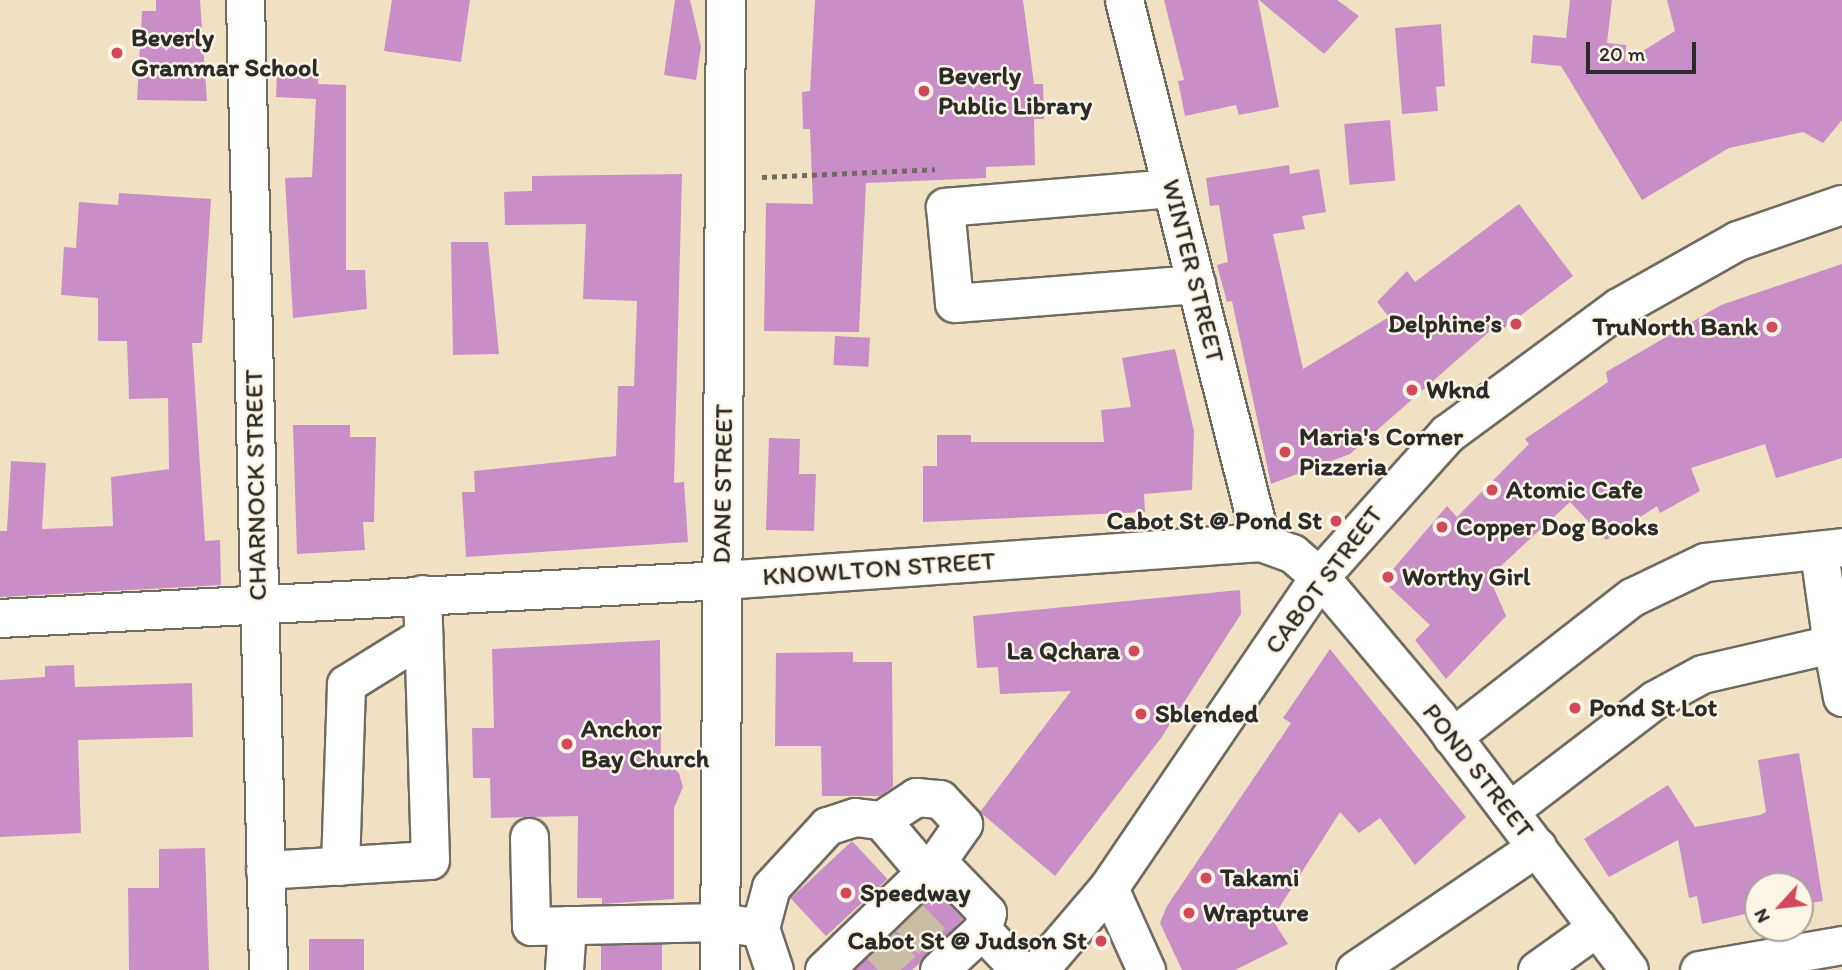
<!DOCTYPE html>
<meta charset="utf-8">
<style>
body{margin:0}
#map{position:relative;width:1842px;height:970px;overflow:hidden;background:#f0e1c2;font-family:Itim,sans-serif}
div>[style]{position:absolute}
[style*='--x']{left:calc(var(--x)*1px);top:calc(var(--y)*1px);width:calc(var(--w)*1px);rotate:calc(var(--a)*1deg)}
.building>*{inset:0;background:#c98ec7;transform-origin:0 0}
.minor-tunnel>*{height:37px;margin-top:-18.5px;transform-origin:0;background:repeating-linear-gradient(90deg,#c9bda4 0 37px,transparent 0 55px)}
.path>*{height:4.5px;margin-top:-2.25px;transform-origin:0;background:repeating-linear-gradient(90deg,#706b60 0 5px,transparent 0 10px)}
.roads{filter:drop-shadow(2px 0 #706b60) drop-shadow(-2px 0 #706b60) drop-shadow(0 2px #706b60) drop-shadow(0 -2px #706b60)}
.minor>*{height:37px;margin:-18.5px;padding:0 18.5px;transform-origin:18.5px;border-radius:18.5px;background:#fff}
.major>*{height:38px;margin:-19px;padding:0 19px;transform-origin:19px;border-radius:19px;background:#fff}
.dots>*{width:19px;height:19px;translate:-50% -50%;box-sizing:border-box;border:4px solid #fcf5e5;border-radius:50%}
span{translate:-50% -50%;white-space:nowrap;text-align:center;line-height:1.15;-webkit-text-stroke:5px #fcf5e5;paint-order:stroke}
.poi-label{font-size:26px;color:#2b2b2b;font-weight:700}
.left{translate:0 -50%;text-align:left}
.right{translate:-100% -50%;text-align:right}
.street-label{font-size:26px;color:#2b2b2b}
.north{position:absolute;left:1744px;top:872px;width:70px;height:70px;box-sizing:border-box;background:#fcf5e5;border:2px solid #a8a49b;border-radius:50%;rotate:243deg;font-size:19px;font-weight:700;line-height:28px;text-align:center;color:#2b2b2b}
.north::after{content:'';display:block;margin:auto;width:24px;height:32px;background:#d1495b;clip-path:polygon(50% 0,100% 100%,50% 72%,0 100%)}
.scale{position:absolute;left:1586px;top:42px;width:110px;height:32px;box-sizing:border-box;border:4px solid #2b2b2b;border-top:0;padding-left:9px;font-size:21px;line-height:24px;white-space:nowrap;color:#2b2b2b;-webkit-text-stroke:5px #fcf5e5;paint-order:stroke}
</style>
<div id="map">
<div class="building">
<i style="clip-path:polygon(156px 0,200px 0,207px 101px,137px 100px,142px 11px,156px 11px)"></i>
<i style="clip-path:polygon(392px 0,470px 0,461px 62px,384px 51px)"></i>
<i style="clip-path:polygon(675px 0,690px 0,701px 47px,696px 80px,664px 75px)"></i>
<i style="clip-path:polygon(815px 0,1023px 0,1034px 84px,1043px 84px,1044px 119px,1034px 119px,1035px 165px,986px 167px,986px 178px,866px 183px,859px 332px,764px 331px,766px 203px,813px 204px,810px 129px,803px 129px,802px 92px,810px 91px)"></i>
<i style="clip-path:polygon(1164px 0,1258px 0,1279px 107px,1239px 115px,1236px 105px,1185px 116px,1178px 81px,1184px 80px)"></i>
<i style="clip-path:polygon(1259px 0,1337px 0,1359px 16px,1324px 54px)"></i>
<i style="clip-path:polygon(1570px 0,1612px 0,1607px 43px,1626px 45px,1625px 62px,1675px 31px,1667px 0,1842px 0,1842px 120px,1823px 143px,1803px 132px,1729px 148px,1642px 200px,1561px 66px,1531px 63px,1533px 35px,1566px 38px)"></i>
<i style="clip-path:polygon(1441px 24px,1445px 86px,1436px 87px,1438px 111px,1402px 114px,1395px 28px)"></i>
<i style="clip-path:polygon(277px 69px,319px 70px,318px 84px,346px 85px,346px 270px,365px 270px,367px 309px,293px 318px,285px 178px,312px 177px,316px 99px,276px 97px)"></i>
<i style="left:1390px;top:120px;width:61px;height:46px;rotate:85deg"></i>
<i style="clip-path:polygon(1289px 165px,1290px 174px,1319px 169px,1326px 212px,1302px 216px,1305px 229px,1273px 234px,1303px 369px,1389px 317px,1377px 302px,1407px 271px,1415px 282px,1519px 204px,1573px 276px,1495px 335px,1491px 330px,1350px 454px,1271px 484px,1232px 301px,1227px 302px,1217px 265px,1228px 262px,1219px 205px,1210px 206px,1206px 178px)"></i>
<i style="clip-path:polygon(682px 174px,674px 483px,684px 482px,688px 542px,466px 557px,462px 492px,475px 492px,474px 471px,616px 456px,618px 386px,634px 386px,637px 301px,583px 299px,586px 224px,505px 225px,504px 192px,532px 191px,532px 176px)"></i>
<i style="clip-path:polygon(119px 193px,211px 199px,202px 343px,192px 343px,205px 541px,220px 540px,221px 585px,0 597px,0 531px,7px 531px,11px 461px,46px 463px,42px 529px,113px 526px,111px 477px,169px 469px,168px 398px,129px 399px,127px 341px,98px 341px,98px 298px,61px 295px,64px 247px,76px 248px,79px 202px,118px 205px)"></i>
<i style="clip-path:polygon(451px 242px,488px 242px,499px 354px,453px 355px)"></i>
<i style="clip-path:polygon(1842px 264px,1842px 458px,1776px 478px,1765px 444px,1691px 468px,1700px 491px,1660px 513px,1657px 506px,1606px 540px,1570px 502px,1489px 577px,1506px 616px,1446px 679px,1415px 640px,1430px 625px,1383px 581px,1447px 506px,1457px 517px,1529px 444px,1525px 439px,1608px 382px,1606px 372px,1721px 305px)"></i>
<i style="left:835px;top:336px;width:35px;height:29px;rotate:3deg"></i>
<i style="clip-path:polygon(1175px 349px,1194px 431px,1192px 490px,1144px 494px,1145px 512px,923px 522px,923px 466px,937px 466px,937px 435px,971px 435px,971px 442px,1104px 442px,1101px 410px,1131px 407px,1122px 358px)"></i>
<i style="clip-path:polygon(293px 425px,350px 425px,350px 437px,376px 437px,374px 522px,363px 522px,365px 550px,297px 554px)"></i>
<i style="clip-path:polygon(769px 438px,800px 439px,799px 474px,816px 474px,814px 531px,766px 530px)"></i>
<i style="clip-path:polygon(1240px 590px,1241px 614px,1161px 738px,1055px 876px,980px 812px,1071px 691px,1000px 694px,998px 667px,977px 668px,973px 616px)"></i>
<i style="clip-path:polygon(660px 640px,661px 758px,679px 773px,683px 787px,674px 808px,674px 899px,602px 904px,602px 898px,577px 898px,578px 816px,491px 818px,490px 778px,473px 778px,472px 728px,494px 728px,492px 649px)"></i>
<i style="clip-path:polygon(1330px 649px,1466px 817px,1415px 865px,1380px 818px,1359px 833px,1340px 812px,1272px 919px,1288px 944px,1235px 970px,1182px 970px,1160px 923px,1167px 906px,1291px 723px,1283px 718px)"></i>
<i style="clip-path:polygon(853px 652px,853px 662px,892px 662px,893px 787px,880px 796px,822px 796px,821px 746px,775px 746px,776px 653px)"></i>
<i style="clip-path:polygon(74px 665px,75px 687px,192px 683px,193px 737px,78px 740px,81px 833px,0 837px,0 680px,45px 677px,45px 666px)"></i>
<i style="clip-path:polygon(1799px 753px,1823px 901px,1800px 905px,1800px 886px,1758px 886px,1758px 911px,1702px 924px,1697px 896px,1689px 898px,1678px 840px,1609px 877px,1584px 839px,1668px 785px,1695px 827px,1760px 815px,1766px 812px,1758px 760px)"></i>
<i style="left:852px;top:841px;width:52px;height:84px;rotate:47deg"></i>
<i style="clip-path:polygon(205px 848px,209px 970px,129px 970px,128px 888px,159px 888px,159px 849px)"></i>
<i style="clip-path:polygon(937px 892px,963px 919px,919px 964px,912px 970px,854px 970px)"></i>
<i style="left:309px;top:939px;width:55px;height:31px"></i>
<i style="left:662px;top:944px;width:26px;height:61px;rotate:90deg"></i>
</div>
<div class="minor-tunnel">
<i style="--x:906;--y:914;--w:46;--a:45.9"></i>
<i style="--x:877;--y:941;--w:39;--a:48"></i>
</div>
<div class="path">
<i style="--x:762;--y:177;--w:173;--a:-2.6"></i>
</div>
<div class="roads">
<div class="minor">
<i style="--x:245;--y:0;--w:970;--a:88.64"></i>
<i style="--x:1124;--y:0;--w:559;--a:75.81"></i>
<i style="--x:1171;--y:188;--w:227;--a:175.2"></i>
<i style="--x:945;--y:207;--w:96;--a:84.6"></i>
<i style="--x:954;--y:303;--w:243;--a:-4.5"></i>
<i style="--x:1819;--y:552;--w:93;--a:82"></i>
<i style="--x:0;--y:618;--w:723;--a:-3.01"></i>
<i style="--x:722;--y:580;--w:540;--a:-4.03"></i>
<i style="--x:1261;--y:542;--w:33;--a:20"></i>
<i style="--x:1292;--y:553;--w:37;--a:41"></i>
<i style="--x:1320;--y:577;--w:182;--a:49.9"></i>
<i style="--x:1437;--y:716;--w:318;--a:52.9"></i>
<i style="--x:1452;--y:737;--w:228;--a:-37.9"></i>
<i style="--x:1632;--y:597;--w:81;--a:-25.6"></i>
<i style="--x:1705;--y:562;--w:138;--a:-6.2"></i>
<i style="--x:1509;--y:811;--w:183;--a:-37.4"></i>
<i style="--x:1654;--y:700;--w:55;--a:-28.4"></i>
<i style="--x:1702;--y:674;--w:133;--a:-13"></i>
<i style="--x:1832;--y:644;--w:54;--a:79.3"></i>
<i style="--x:881;--y:820;--w:42;--a:-33.3"></i>
<i style="--x:916;--y:797;--w:24;--a:5"></i>
<i style="--x:940;--y:799;--w:34;--a:47"></i>
<i style="--x:963;--y:824;--w:45;--a:125.1"></i>
<i style="--x:529;--y:837;--w:89;--a:88.7"></i>
<i style="--x:531;--y:926;--w:189;--a:-1.2"></i>
<i style="--x:720;--y:922;--w:40;--a:8.5"></i>
<i style="--x:760;--y:928;--w:44;--a:71.6"></i>
<i style="--x:340;--y:866;--w:182;--a:-88.1"></i>
<i style="--x:346;--y:684;--w:91;--a:-31.9"></i>
<i style="--x:265;--y:870;--w:165;--a:-3.5"></i>
<i style="--x:430;--y:860;--w:266;--a:-91.7"></i>
<i style="--x:1109;--y:888;--w:90;--a:65.7"></i>
<i style="--x:760;--y:928;--w:42;--a:-75"></i>
<i style="--x:771;--y:887;--w:83;--a:-47.4"></i>
<i style="--x:827;--y:826;--w:29;--a:-18"></i>
<i style="--x:855;--y:817;--w:26;--a:7"></i>
<i style="--x:881;--y:820;--w:71;--a:49.6"></i>
<i style="--x:564;--y:970;--w:45;--a:-86.2"></i>
<i style="--x:824;--y:970;--w:157;--a:-44"></i>
<i style="--x:937;--y:861;--w:72;--a:46.1"></i>
<i style="--x:987;--y:913;--w:18;--a:106"></i>
<i style="--x:939;--y:970;--w:59;--a:-42.9"></i>
<i style="--x:982;--y:930;--w:55;--a:46.5"></i>
<i style="--x:1355;--y:970;--w:220;--a:-34.1"></i>
<i style="--x:1537;--y:970;--w:74;--a:-35.6"></i>
<i style="--x:1699;--y:970;--w:145;--a:-9.9"></i>
</div>
<div class="major">
<i style="--x:720;--y:970;--w:970;--a:-89.65"></i>
<i style="--x:1039;--y:970;--w:108;--a:-49.5"></i>
<i style="--x:1109;--y:888;--w:376;--a:-55.8"></i>
<i style="--x:1320;--y:577;--w:192;--a:-48.2"></i>
<i style="--x:1448;--y:434;--w:212;--a:-36.4"></i>
<i style="--x:1619;--y:308;--w:137;--a:-29.4"></i>
<i style="--x:1738;--y:241;--w:110;--a:-19.1"></i>
</div>
</div>
<div class="dots">
<i style="left:117px;top:53px;background:#d1495b"></i>
<i style="left:924px;top:91px;background:#d1495b"></i>
<i style="left:1516px;top:324px;background:#d1495b"></i>
<i style="left:1772px;top:327px;background:#d1495b"></i>
<i style="left:1412px;top:390px;background:#d1495b"></i>
<i style="left:1285px;top:452px;background:#d1495b"></i>
<i style="left:1492px;top:490px;background:#d1495b"></i>
<i style="left:1336px;top:521px;background:#d1495b"></i>
<i style="left:1442px;top:527px;background:#d1495b"></i>
<i style="left:1388px;top:577px;background:#d1495b"></i>
<i style="left:1134px;top:651px;background:#d1495b"></i>
<i style="left:1575px;top:708px;background:#d1495b"></i>
<i style="left:1141px;top:714px;background:#d1495b"></i>
<i style="left:567px;top:744px;background:#d1495b"></i>
<i style="left:1206px;top:878px;background:#d1495b"></i>
<i style="left:846px;top:893px;background:#d1495b"></i>
<i style="left:1189px;top:913px;background:#d1495b"></i>
<i style="left:1101px;top:941px;background:#d1495b"></i>
</div>
<div class="poi-label">
<span class="left" style="left:131px;top:53px">Beverly<br>Grammar School</span>
<span class="left" style="left:938px;top:91px">Beverly<br>Public Library</span>
<span class="right" style="left:1502px;top:324px">Delphine’s</span>
<span class="right" style="left:1758px;top:327px">TruNorth Bank</span>
<span class="left" style="left:1426px;top:390px">Wknd</span>
<span class="left" style="left:1299px;top:452px">Maria's Corner<br>Pizzeria</span>
<span class="left" style="left:1506px;top:490px">Atomic Cafe</span>
<span class="right" style="left:1322px;top:521px">Cabot St @ Pond St</span>
<span class="left" style="left:1456px;top:527px">Copper Dog Books</span>
<span class="left" style="left:1402px;top:577px">Worthy Girl</span>
<span class="right" style="left:1120px;top:651px">La Qchara</span>
<span class="left" style="left:1589px;top:708px">Pond St Lot</span>
<span class="left" style="left:1155px;top:714px">Sblended</span>
<span class="left" style="left:581px;top:744px">Anchor<br>Bay Church</span>
<span class="left" style="left:1220px;top:878px">Takami</span>
<span class="left" style="left:860px;top:893px">Speedway</span>
<span class="left" style="left:1203px;top:913px">Wrapture</span>
<span class="right" style="left:1087px;top:941px">Cabot St @ Judson St</span>
</div>
<div class="street-label">
<span style="left:1193px;top:271px;rotate:76deg">WINTER STREET</span>
<span style="left:723px;top:484px;rotate:-89deg">DANE STREET</span>
<span style="left:256px;top:485px;rotate:-91deg">CHARNOCK STREET</span>
<span style="left:879px;top:569px;rotate:-4deg">KNOWLTON STREET</span>
<span style="left:1324px;top:580px;rotate:-53deg">CABOT STREET</span>
<span style="left:1478px;top:771px;rotate:52deg">POND STREET</span>
</div>
<div class="north">N</div>
<div class="scale">20 m</div>
</div>
